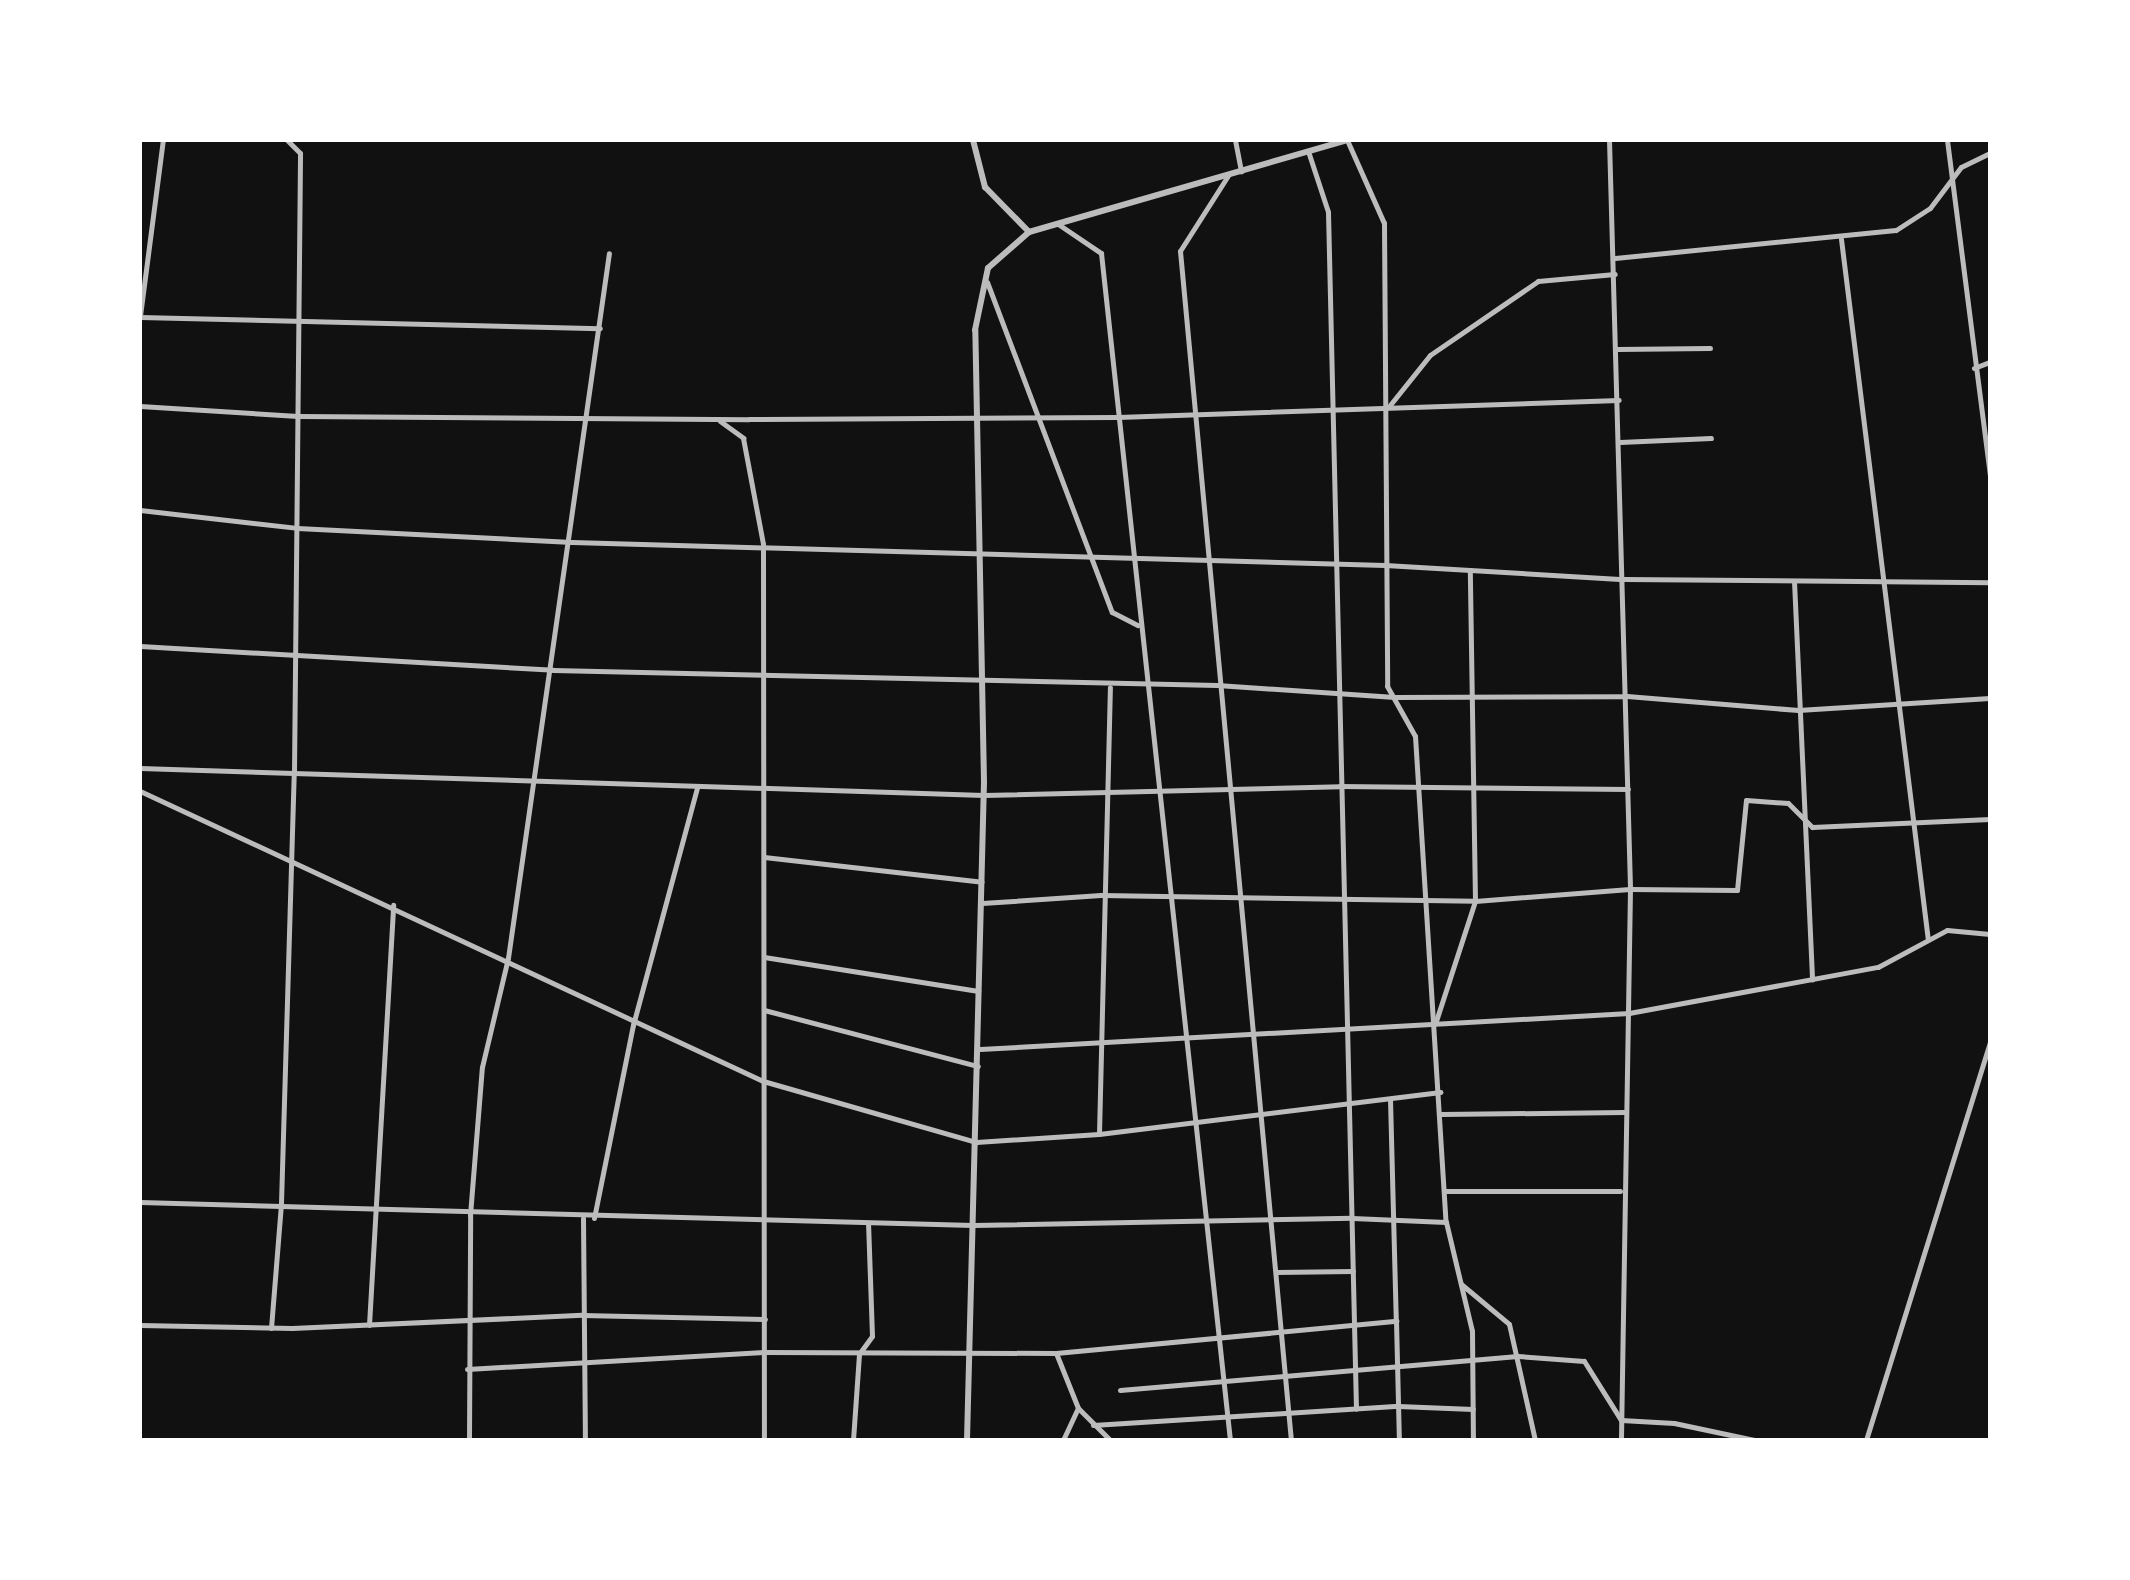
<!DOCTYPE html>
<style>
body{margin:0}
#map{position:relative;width:2130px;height:1580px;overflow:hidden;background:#111;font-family:Inter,sans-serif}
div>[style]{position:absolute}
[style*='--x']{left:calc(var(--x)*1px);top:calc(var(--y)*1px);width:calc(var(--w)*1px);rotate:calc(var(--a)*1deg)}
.minor>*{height:5px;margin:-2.5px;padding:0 2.5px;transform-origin:2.5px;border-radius:2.5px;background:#bcbcbc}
.tertiary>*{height:6px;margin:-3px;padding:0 3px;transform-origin:3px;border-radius:3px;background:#bcbcbc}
span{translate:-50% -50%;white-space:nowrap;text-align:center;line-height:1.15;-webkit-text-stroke:10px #fff;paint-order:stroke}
.frame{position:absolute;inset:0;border:142px solid #fff;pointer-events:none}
</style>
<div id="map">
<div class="minor">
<i style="--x:1235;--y:140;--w:32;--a:79"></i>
<i style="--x:1347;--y:140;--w:91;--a:66"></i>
<i style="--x:1384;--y:223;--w:463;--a:89.6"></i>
<i style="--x:1387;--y:686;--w:57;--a:60.8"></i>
<i style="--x:1415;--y:736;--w:487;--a:86.4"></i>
<i style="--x:1446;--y:1222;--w:112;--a:76.6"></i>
<i style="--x:1472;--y:1331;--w:109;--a:89.5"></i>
<i style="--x:1609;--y:140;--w:749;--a:88.39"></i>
<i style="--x:1630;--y:889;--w:551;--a:90.94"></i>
<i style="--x:1947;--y:140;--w:339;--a:82.7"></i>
<i style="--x:1308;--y:151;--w:64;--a:71.8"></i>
<i style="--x:1328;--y:212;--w:1197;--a:88.66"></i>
<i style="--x:1229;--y:174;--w:91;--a:122.5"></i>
<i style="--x:1180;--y:251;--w:1194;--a:84.67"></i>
<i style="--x:1058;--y:224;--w:52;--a:34"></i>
<i style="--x:1101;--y:253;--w:1194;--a:83.8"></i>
<i style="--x:1841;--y:239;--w:706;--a:82.93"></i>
<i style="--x:1615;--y:258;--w:282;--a:-5.7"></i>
<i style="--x:1896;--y:230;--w:40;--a:-32.9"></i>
<i style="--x:1930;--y:208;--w:51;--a:-52.9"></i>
<i style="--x:1961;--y:167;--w:32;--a:-26"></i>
<i style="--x:987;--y:282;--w:353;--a:69.3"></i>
<i style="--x:1112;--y:612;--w:29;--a:27"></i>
<i style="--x:140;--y:316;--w:177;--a:-82.6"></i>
<i style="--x:140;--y:317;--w:460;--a:1.4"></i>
<i style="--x:1617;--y:349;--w:93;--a:-0.6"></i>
<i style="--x:1974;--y:368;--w:17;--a:-21"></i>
<i style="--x:1390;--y:405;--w:64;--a:-51.3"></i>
<i style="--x:1430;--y:355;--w:131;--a:-34.4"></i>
<i style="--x:1538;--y:281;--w:77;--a:-5.2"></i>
<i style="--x:140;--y:406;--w:158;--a:3.6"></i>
<i style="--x:298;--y:416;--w:451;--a:0.4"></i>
<i style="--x:749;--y:419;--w:369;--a:-0.3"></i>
<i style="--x:1118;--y:417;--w:501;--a:-1.94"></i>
<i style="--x:720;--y:421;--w:29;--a:36"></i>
<i style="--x:743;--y:438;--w:108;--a:79.3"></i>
<i style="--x:763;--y:544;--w:896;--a:89.94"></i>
<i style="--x:1620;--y:442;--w:91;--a:-2.5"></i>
<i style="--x:140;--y:510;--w:158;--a:6.5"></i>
<i style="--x:297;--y:528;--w:275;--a:2.9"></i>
<i style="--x:572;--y:542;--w:813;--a:1.62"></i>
<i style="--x:1385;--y:565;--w:239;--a:3.4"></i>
<i style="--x:1624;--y:579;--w:366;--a:0.5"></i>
<i style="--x:1794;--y:581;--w:399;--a:87.4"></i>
<i style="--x:140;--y:646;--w:414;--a:3.3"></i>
<i style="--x:553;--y:670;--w:664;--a:1.29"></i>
<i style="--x:1217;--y:685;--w:178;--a:3.9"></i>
<i style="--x:1395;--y:697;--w:232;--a:-0.2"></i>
<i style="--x:1627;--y:696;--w:172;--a:4.7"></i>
<i style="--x:1798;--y:710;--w:192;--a:-3.6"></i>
<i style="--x:140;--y:768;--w:844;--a:1.83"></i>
<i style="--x:984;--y:795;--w:356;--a:-1.4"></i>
<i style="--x:1340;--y:786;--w:288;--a:0.6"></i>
<i style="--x:140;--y:791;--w:687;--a:24.96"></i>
<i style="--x:763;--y:1081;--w:222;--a:16"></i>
<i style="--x:976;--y:1142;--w:123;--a:-3.7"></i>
<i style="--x:1099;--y:1134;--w:344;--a:-7"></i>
<i style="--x:764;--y:857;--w:219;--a:6.5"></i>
<i style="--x:982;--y:903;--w:119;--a:-3.8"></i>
<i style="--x:1101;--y:895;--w:374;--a:0.9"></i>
<i style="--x:1475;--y:901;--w:155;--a:-4.4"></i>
<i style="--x:1630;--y:889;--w:107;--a:0.5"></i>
<i style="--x:1737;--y:890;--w:90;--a:-84.3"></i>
<i style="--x:1746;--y:800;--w:42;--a:4.1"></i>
<i style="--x:1788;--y:803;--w:34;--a:45"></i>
<i style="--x:1812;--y:827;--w:178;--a:-2.6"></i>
<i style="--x:764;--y:957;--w:217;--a:9"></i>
<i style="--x:764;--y:1010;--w:221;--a:14.7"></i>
<i style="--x:1436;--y:1021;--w:126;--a:-72"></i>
<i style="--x:1475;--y:901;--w:331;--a:-90.9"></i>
<i style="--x:980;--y:1049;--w:650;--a:-3.17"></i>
<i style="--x:1629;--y:1013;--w:253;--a:-10.5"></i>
<i style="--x:1878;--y:967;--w:78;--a:-28.2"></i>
<i style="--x:1947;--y:930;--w:43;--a:5.3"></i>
<i style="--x:1390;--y:1099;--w:222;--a:88.5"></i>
<i style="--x:1441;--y:1114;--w:184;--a:-0.6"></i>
<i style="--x:1099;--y:1134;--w:447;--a:-88.6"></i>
<i style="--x:1444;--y:1191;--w:176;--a:0"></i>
<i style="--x:140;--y:1202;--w:833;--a:1.58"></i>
<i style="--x:973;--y:1225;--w:379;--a:-1.1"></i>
<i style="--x:1352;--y:1218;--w:94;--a:2.4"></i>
<i style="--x:583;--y:1218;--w:222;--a:89.5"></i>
<i style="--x:594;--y:1218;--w:197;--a:-78.6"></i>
<i style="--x:633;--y:1025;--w:245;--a:-74.9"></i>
<i style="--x:1276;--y:1272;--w:77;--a:-0.7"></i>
<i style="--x:1461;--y:1284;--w:62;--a:39.8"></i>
<i style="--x:1509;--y:1324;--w:119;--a:77.4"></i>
<i style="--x:140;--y:1325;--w:152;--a:1.1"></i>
<i style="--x:292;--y:1328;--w:290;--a:-2.6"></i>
<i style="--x:582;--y:1315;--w:183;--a:1.3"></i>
<i style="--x:369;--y:1325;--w:421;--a:-86.7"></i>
<i style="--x:271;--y:1328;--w:125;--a:-85.4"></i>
<i style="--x:281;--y:1203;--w:431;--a:-88.3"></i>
<i style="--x:294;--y:772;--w:619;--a:-89.44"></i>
<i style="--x:300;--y:153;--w:18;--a:-135"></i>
<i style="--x:1056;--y:1353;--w:59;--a:68.2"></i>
<i style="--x:1078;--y:1408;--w:45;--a:45"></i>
<i style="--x:467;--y:1369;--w:298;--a:-3.3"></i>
<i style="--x:765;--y:1352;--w:291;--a:0.2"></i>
<i style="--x:1056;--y:1353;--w:342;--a:-5.4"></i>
<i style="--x:1396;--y:1321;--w:119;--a:88.6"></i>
<i style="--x:1120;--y:1390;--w:399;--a:-4.9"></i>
<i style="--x:1518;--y:1356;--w:66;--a:4.3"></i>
<i style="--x:1584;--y:1361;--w:70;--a:57.9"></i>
<i style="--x:1621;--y:1420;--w:53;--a:3.2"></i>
<i style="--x:1674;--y:1423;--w:82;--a:12"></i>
<i style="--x:1093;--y:1425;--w:306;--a:-3.6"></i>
<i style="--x:1398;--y:1406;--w:75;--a:2.3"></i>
<i style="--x:469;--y:1440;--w:225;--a:-89.7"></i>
<i style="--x:470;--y:1215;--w:148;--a:-85.4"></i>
<i style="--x:482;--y:1067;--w:112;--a:-76.6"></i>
<i style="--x:508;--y:958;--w:712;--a:-81.85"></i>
<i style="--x:853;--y:1440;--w:86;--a:-86"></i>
<i style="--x:859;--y:1354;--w:22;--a:-54"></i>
<i style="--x:872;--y:1336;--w:112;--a:-92"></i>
<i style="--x:1063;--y:1440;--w:35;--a:-65"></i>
<i style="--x:1866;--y:1440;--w:418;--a:-72.7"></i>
</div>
<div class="tertiary">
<i style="--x:973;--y:140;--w:49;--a:75.7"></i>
<i style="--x:985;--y:187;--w:63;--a:45.6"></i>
<i style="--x:967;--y:1440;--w:658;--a:-88.52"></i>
<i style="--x:984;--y:782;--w:452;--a:-91.1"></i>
<i style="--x:975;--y:330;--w:63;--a:-78.2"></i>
<i style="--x:988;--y:268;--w:55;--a:-41.3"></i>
<i style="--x:1029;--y:232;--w:332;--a:-16.1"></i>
</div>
<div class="frame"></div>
</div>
